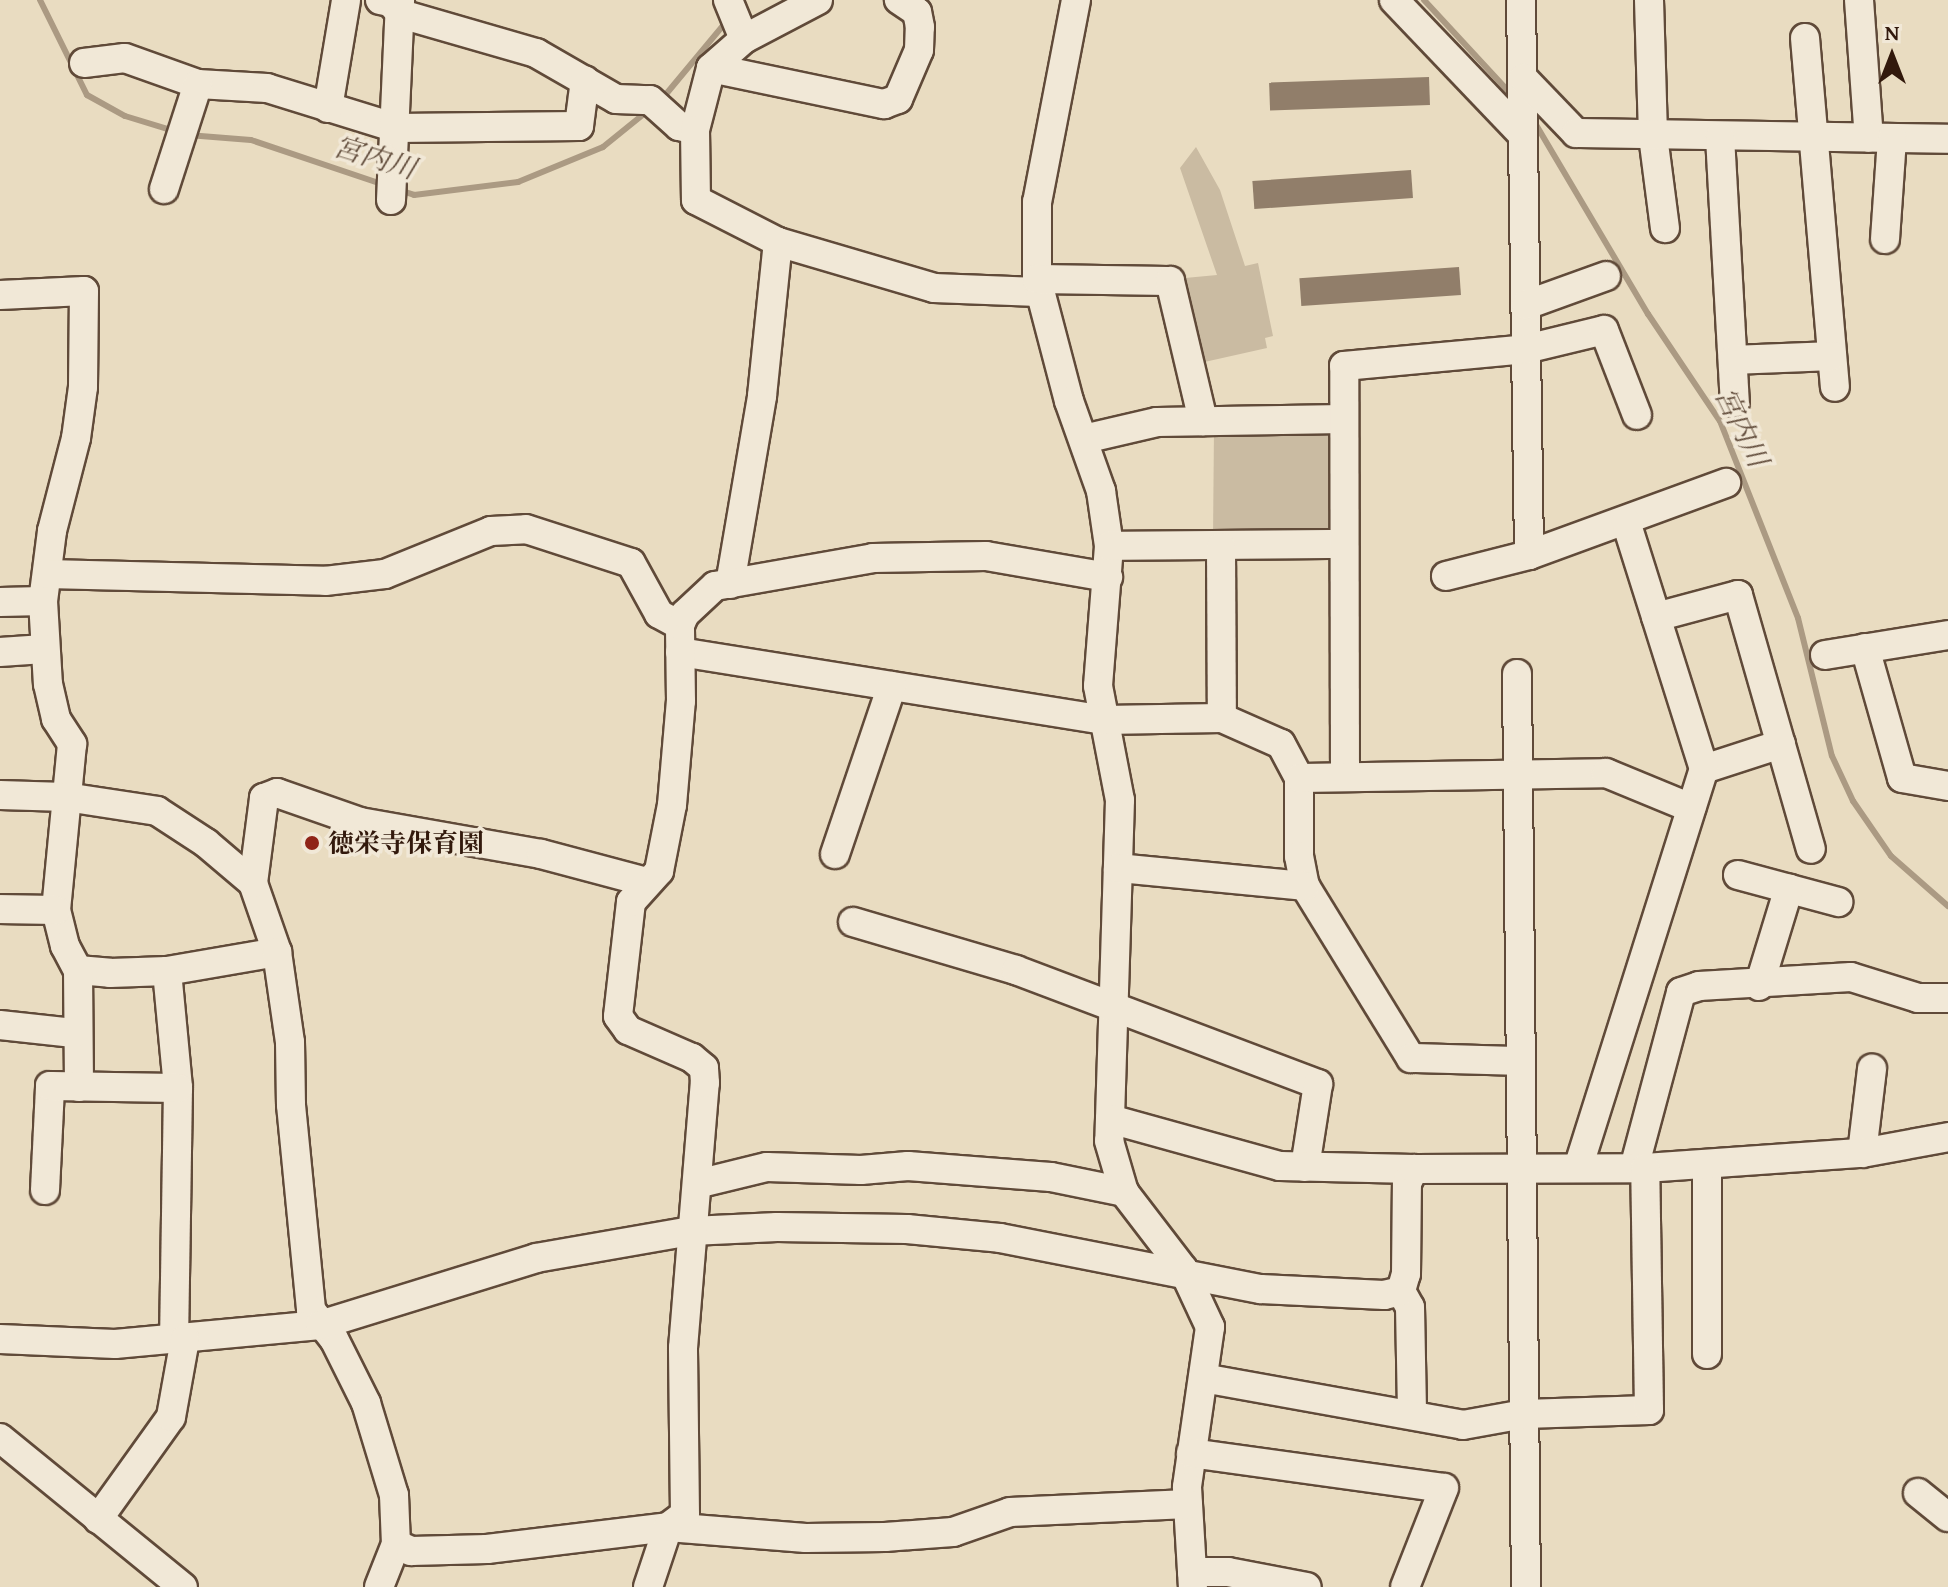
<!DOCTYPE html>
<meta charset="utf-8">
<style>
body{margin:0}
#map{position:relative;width:1948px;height:1587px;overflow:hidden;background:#e9dcc1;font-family:"Gentium Book Plus","Noto Serif JP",serif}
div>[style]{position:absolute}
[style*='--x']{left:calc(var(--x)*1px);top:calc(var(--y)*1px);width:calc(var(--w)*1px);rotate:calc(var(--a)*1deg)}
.green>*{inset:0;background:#cabba2}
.stream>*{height:6px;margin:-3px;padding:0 3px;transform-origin:3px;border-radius:3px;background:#ab9a83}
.building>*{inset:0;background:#917e6a;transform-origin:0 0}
.roads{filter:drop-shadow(2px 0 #604a39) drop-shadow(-2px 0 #604a39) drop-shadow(0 2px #604a39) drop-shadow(0 -2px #604a39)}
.minor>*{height:28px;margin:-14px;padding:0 14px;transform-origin:14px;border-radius:14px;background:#f1e8d7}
.dots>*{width:22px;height:22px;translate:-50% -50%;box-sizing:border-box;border:4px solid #f1e8d7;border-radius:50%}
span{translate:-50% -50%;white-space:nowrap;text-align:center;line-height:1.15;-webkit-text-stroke:7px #f1e8d7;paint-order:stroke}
.poi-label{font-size:26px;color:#32190c;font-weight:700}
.left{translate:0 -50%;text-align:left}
.water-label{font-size:28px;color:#624d3c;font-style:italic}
.north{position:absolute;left:1852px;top:16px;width:80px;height:80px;-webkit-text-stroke:6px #f1e8d7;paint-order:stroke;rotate:0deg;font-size:22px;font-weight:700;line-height:32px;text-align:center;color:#32190c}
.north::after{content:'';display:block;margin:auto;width:28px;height:36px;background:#32190c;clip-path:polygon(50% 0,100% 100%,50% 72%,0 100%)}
</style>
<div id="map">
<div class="green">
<i style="clip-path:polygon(1196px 147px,1220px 190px,1245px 266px,1258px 263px,1273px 336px,1265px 338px,1267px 348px,1200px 363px,1185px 278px,1217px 275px,1180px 168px)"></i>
<i style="clip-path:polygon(1214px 429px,1326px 429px,1338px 439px,1338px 524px,1326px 538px,1213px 538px)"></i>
</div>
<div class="stream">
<i style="--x:40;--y:0;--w:106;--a:63.7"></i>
<i style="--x:87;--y:95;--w:43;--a:28.9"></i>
<i style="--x:125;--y:116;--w:51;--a:17"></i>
<i style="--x:1424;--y:0;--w:128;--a:47.2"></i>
<i style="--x:662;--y:99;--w:100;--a:-50.3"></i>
<i style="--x:1532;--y:118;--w:228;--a:59.4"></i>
<i style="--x:1648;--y:314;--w:129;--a:56.1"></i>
<i style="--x:1720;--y:421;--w:212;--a:68.4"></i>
<i style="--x:1798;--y:618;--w:142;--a:76.2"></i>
<i style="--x:1832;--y:756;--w:50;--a:65"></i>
<i style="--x:1853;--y:801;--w:67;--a:55.4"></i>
<i style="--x:1891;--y:856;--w:76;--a:41.3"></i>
<i style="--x:188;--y:135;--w:63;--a:4.5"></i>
<i style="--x:251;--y:140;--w:141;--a:18.6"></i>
<i style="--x:399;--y:190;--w:16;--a:18"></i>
<i style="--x:414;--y:195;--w:105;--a:-7.1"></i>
<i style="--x:518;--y:182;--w:92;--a:-22.4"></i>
<i style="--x:603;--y:147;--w:60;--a:-39"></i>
</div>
<div class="building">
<i style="left:1429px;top:77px;width:28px;height:160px;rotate:88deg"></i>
<i style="left:1411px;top:170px;width:28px;height:159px;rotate:86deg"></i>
<i style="left:1459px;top:267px;width:28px;height:160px;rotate:86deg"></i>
</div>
<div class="roads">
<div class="minor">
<i style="--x:380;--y:0;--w:10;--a:11"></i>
<i style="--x:390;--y:2;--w:16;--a:47"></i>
<i style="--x:401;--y:14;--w:141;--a:16.1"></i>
<i style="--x:536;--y:53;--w:92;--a:29.9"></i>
<i style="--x:616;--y:99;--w:34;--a:2"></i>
<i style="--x:650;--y:100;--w:39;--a:42"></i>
<i style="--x:679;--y:126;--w:16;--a:14"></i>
<i style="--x:728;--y:0;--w:42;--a:67.7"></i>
<i style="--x:818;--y:0;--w:84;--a:152.2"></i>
<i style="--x:744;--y:39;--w:44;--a:138.7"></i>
<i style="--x:711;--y:68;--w:64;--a:104.5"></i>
<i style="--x:695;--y:130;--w:70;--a:89.2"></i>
<i style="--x:696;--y:200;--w:92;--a:27.1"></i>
<i style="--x:778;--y:242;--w:163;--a:16.4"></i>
<i style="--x:934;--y:288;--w:104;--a:2.2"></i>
<i style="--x:1076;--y:0;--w:206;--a:100.9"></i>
<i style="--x:1037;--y:202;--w:77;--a:90"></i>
<i style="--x:1037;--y:279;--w:126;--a:75.3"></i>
<i style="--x:1069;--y:401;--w:96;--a:70.4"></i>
<i style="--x:1101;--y:491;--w:56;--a:81.7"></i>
<i style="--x:1109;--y:546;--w:140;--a:94.5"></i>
<i style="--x:1098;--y:686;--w:116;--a:79.1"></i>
<i style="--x:1120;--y:800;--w:341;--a:91.8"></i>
<i style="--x:1109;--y:1141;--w:53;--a:73.6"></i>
<i style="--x:1124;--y:1192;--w:97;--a:52.5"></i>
<i style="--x:1183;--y:1269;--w:64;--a:65"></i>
<i style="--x:1210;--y:1327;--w:162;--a:98.2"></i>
<i style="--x:1187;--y:1487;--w:100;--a:86.6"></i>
<i style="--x:1394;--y:0;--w:181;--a:46.3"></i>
<i style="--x:1521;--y:0;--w:555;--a:89.17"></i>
<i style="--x:1649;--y:0;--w:136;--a:88.3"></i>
<i style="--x:1653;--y:136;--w:93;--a:82.6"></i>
<i style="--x:1859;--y:0;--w:138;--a:85.9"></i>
<i style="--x:1805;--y:38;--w:350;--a:85.1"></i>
<i style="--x:84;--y:63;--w:41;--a:-7"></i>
<i style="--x:125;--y:58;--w:77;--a:19.6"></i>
<i style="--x:198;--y:84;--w:69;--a:3.3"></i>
<i style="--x:267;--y:88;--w:135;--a:17.2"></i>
<i style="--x:396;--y:128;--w:183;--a:-0.6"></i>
<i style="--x:579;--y:126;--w:46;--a:-82.6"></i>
<i style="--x:711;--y:68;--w:177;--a:11.8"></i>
<i style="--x:884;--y:104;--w:15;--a:-20"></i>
<i style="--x:898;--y:99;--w:53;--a:-66.8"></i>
<i style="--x:919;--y:50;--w:23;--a:-88"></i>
<i style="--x:920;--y:27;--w:15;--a:-101"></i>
<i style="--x:917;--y:12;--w:22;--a:-146"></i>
<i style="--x:1523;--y:78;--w:76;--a:46.1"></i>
<i style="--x:1576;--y:133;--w:372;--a:0.9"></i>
<i style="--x:328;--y:108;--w:109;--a:-80.5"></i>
<i style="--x:1720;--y:137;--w:266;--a:86.8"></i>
<i style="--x:164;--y:189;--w:110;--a:-72.1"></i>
<i style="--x:391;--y:200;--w:200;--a:-87.4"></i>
<i style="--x:1885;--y:239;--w:101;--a:-86"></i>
<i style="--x:1037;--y:279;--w:133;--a:0.9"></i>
<i style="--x:1170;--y:281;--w:144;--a:76.7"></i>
<i style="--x:0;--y:295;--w:84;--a:-2.7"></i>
<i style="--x:84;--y:291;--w:96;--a:90.6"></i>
<i style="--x:83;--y:387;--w:51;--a:97.8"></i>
<i style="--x:76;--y:438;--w:96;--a:104.5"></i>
<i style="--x:52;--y:531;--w:71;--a:97.3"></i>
<i style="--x:43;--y:601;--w:83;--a:86.6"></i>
<i style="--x:48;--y:684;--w:36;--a:77"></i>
<i style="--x:56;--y:719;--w:30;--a:57"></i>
<i style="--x:72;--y:744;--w:167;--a:95.5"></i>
<i style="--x:56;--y:910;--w:37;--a:76"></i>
<i style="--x:65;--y:946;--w:27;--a:62"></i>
<i style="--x:78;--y:970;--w:32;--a:5"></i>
<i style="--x:110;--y:973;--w:57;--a:-2"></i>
<i style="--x:167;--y:971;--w:112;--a:-9.8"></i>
<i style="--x:1526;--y:305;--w:85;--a:-19.9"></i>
<i style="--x:1733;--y:360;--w:99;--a:-2.3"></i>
<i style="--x:1084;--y:439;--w:75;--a:-13.1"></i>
<i style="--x:1157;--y:422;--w:187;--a:-0.9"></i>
<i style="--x:1109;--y:546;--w:235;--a:-0.5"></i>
<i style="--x:1221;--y:547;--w:171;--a:89.7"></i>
<i style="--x:47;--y:574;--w:278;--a:1.4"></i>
<i style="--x:325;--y:581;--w:60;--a:-6.7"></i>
<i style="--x:385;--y:574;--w:114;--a:-22.1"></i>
<i style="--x:491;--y:531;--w:35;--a:-3"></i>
<i style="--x:526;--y:529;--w:110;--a:17.9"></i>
<i style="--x:631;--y:563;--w:58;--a:61.2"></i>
<i style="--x:659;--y:614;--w:24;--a:28"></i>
<i style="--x:1446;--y:576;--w:86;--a:-14.2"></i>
<i style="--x:1529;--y:555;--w:210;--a:-20.1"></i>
<i style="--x:730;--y:584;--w:191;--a:-80.3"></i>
<i style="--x:762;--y:396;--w:155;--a:-84.1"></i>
<i style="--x:0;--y:602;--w:43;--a:-1.3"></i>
<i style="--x:1656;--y:617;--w:85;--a:-15"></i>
<i style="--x:1738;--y:595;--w:264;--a:74"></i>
<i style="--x:1865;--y:648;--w:135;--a:74.1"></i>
<i style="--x:1902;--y:778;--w:47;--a:9.9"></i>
<i style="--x:0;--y:652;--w:44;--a:-3.9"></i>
<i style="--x:680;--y:652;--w:429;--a:9.1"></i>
<i style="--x:1104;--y:720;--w:118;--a:-1"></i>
<i style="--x:1222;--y:718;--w:64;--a:23.8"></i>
<i style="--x:1281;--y:744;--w:38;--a:62"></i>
<i style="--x:1299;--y:778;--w:78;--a:90"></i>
<i style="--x:1299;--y:856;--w:31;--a:79"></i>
<i style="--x:1305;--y:886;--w:202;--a:58.4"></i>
<i style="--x:1411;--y:1058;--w:107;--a:1.6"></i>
<i style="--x:1825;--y:655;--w:125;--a:-9.2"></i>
<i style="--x:1517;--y:674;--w:913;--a:89.44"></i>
<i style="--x:1704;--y:769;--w:81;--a:-18"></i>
<i style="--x:1345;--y:777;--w:411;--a:-90.1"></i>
<i style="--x:1344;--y:366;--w:183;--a:-5.3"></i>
<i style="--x:1526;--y:349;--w:80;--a:-13.7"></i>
<i style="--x:1604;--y:330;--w:91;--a:68.8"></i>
<i style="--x:1299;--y:778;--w:307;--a:-0.9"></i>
<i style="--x:1606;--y:773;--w:92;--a:22.4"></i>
<i style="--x:0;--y:795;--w:66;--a:1.7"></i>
<i style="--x:66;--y:797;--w:92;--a:8.7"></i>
<i style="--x:157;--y:811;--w:59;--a:33.1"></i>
<i style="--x:206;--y:843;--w:62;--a:40.4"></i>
<i style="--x:253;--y:883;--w:73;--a:70.8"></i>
<i style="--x:277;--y:952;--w:91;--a:81.8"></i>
<i style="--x:290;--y:1042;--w:63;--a:89.1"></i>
<i style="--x:291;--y:1105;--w:206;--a:84.4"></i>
<i style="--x:311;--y:1310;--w:37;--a:52"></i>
<i style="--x:334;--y:1339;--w:72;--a:63.4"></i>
<i style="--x:366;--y:1403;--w:96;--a:73.1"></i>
<i style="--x:394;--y:1495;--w:49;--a:87.7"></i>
<i style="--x:396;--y:1544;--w:46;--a:111.6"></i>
<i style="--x:835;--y:854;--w:177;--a:-71.3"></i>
<i style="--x:1118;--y:868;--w:188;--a:5.5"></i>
<i style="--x:1738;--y:875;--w:104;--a:15.1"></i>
<i style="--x:253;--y:883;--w:86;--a:-82.6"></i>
<i style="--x:264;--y:798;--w:14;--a:-21"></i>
<i style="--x:277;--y:793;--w:88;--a:19.3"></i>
<i style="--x:360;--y:822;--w:184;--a:10"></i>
<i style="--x:541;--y:854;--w:109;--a:14.9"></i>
<i style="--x:0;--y:909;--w:56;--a:1"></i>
<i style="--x:853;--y:922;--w:170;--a:16.4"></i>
<i style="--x:1016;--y:970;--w:323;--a:20.7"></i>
<i style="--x:1318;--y:1084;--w:84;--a:98.9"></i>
<i style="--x:78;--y:970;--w:117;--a:89.5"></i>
<i style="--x:167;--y:971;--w:118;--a:84.6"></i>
<i style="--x:178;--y:1088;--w:252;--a:90.9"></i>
<i style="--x:1759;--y:986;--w:102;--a:-73"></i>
<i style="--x:0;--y:1025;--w:74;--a:6.2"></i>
<i style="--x:1110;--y:1119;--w:176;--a:15.5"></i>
<i style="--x:1280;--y:1166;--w:134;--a:1.3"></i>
<i style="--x:1862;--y:1153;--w:85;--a:-83.2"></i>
<i style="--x:1707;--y:1164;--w:190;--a:90"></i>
<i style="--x:1578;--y:1168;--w:418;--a:-72.5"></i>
<i style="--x:1704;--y:769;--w:260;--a:-107.5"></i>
<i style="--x:1634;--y:1168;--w:182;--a:-75"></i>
<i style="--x:1681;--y:992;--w:19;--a:-18"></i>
<i style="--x:1699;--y:986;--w:152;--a:-3.4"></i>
<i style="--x:1851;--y:977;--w:70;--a:17.4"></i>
<i style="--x:1918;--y:998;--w:30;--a:0"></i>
<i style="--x:697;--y:1184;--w:72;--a:-13.7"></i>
<i style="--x:767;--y:1167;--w:94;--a:1.8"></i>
<i style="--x:861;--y:1170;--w:47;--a:-4.9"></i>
<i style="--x:908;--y:1166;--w:143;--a:4.4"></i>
<i style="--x:1051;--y:1177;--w:75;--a:11.6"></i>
<i style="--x:45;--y:1190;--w:104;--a:-87.2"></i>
<i style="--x:50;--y:1086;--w:128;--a:0.9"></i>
<i style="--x:1401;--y:1291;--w:18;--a:61"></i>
<i style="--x:1410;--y:1307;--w:107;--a:88.9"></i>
<i style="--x:0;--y:1339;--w:115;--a:2.5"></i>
<i style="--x:115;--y:1344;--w:206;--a:-5.3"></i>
<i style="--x:320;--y:1325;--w:226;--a:-17.2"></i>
<i style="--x:536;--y:1258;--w:157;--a:-9.9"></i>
<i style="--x:691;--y:1231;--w:86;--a:-2.7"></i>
<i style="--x:777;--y:1227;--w:130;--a:0.9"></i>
<i style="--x:907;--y:1229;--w:93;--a:5.5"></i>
<i style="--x:1000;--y:1238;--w:266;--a:11.1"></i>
<i style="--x:1261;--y:1289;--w:123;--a:2.8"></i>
<i style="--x:1384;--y:1295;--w:17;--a:-13"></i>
<i style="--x:1401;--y:1291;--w:18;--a:-74"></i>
<i style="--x:1406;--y:1274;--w:91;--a:-89.4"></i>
<i style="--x:1407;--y:1183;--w:16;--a:-63"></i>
<i style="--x:1414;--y:1169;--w:231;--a:-0.2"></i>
<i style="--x:1645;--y:1168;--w:218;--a:-4"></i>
<i style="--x:1862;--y:1153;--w:87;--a:-10.5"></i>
<i style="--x:1203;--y:1378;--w:264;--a:10.2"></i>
<i style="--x:1463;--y:1425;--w:62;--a:-10.2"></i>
<i style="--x:1524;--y:1414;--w:125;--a:-1.8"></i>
<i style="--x:1649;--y:1410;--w:242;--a:-90.9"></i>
<i style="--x:0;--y:1438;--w:236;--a:39.2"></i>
<i style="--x:1191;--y:1453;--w:255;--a:7.9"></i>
<i style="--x:1444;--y:1488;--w:106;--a:111.5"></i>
<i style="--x:1918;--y:1493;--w:38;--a:39"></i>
<i style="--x:98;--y:1519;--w:125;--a:-54.4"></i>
<i style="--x:171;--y:1417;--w:79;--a:-79.8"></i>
<i style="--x:396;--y:1544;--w:17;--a:25"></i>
<i style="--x:411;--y:1551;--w:76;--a:-1.5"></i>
<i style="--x:487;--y:1549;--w:182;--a:-6.9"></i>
<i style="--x:668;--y:1527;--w:138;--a:4.6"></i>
<i style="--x:806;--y:1538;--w:79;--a:-0.7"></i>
<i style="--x:885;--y:1537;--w:68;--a:-4.2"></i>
<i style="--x:953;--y:1532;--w:60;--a:-19.3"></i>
<i style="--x:1010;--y:1512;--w:178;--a:-2.6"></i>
<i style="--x:1192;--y:1572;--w:36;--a:0"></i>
<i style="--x:1228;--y:1572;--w:80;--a:10.8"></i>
<i style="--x:648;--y:1587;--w:63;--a:-71.6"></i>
<i style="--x:668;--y:1527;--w:21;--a:-37"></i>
<i style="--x:685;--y:1514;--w:166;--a:-90.7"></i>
<i style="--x:683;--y:1348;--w:266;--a:-85.3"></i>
<i style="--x:705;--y:1083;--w:15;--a:-94"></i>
<i style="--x:704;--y:1068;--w:16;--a:-140"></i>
<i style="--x:692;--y:1058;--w:70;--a:-156.4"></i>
<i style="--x:628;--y:1030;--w:17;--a:-126"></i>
<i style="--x:618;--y:1016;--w:115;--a:-83.5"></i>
<i style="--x:631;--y:902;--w:42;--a:-47.9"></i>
<i style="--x:659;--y:871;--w:67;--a:-78.9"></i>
<i style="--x:672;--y:805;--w:104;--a:-85.1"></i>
<i style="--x:681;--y:701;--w:76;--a:-90.8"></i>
<i style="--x:680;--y:625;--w:12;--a:-66"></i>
<i style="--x:685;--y:614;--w:41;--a:-43"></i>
<i style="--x:715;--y:586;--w:160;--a:-10"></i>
<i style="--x:873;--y:558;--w:113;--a:-1"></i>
<i style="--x:986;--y:556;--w:124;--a:9.8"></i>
</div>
</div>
<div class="dots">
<i style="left:312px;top:843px;background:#8f2418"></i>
</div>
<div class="poi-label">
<span class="left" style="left:328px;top:843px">徳栄寺保育園</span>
</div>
<div class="water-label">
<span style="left:375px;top:157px;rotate:17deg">宮内川</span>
<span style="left:1742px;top:427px;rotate:64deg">宮内川</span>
</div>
<div class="north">N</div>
</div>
